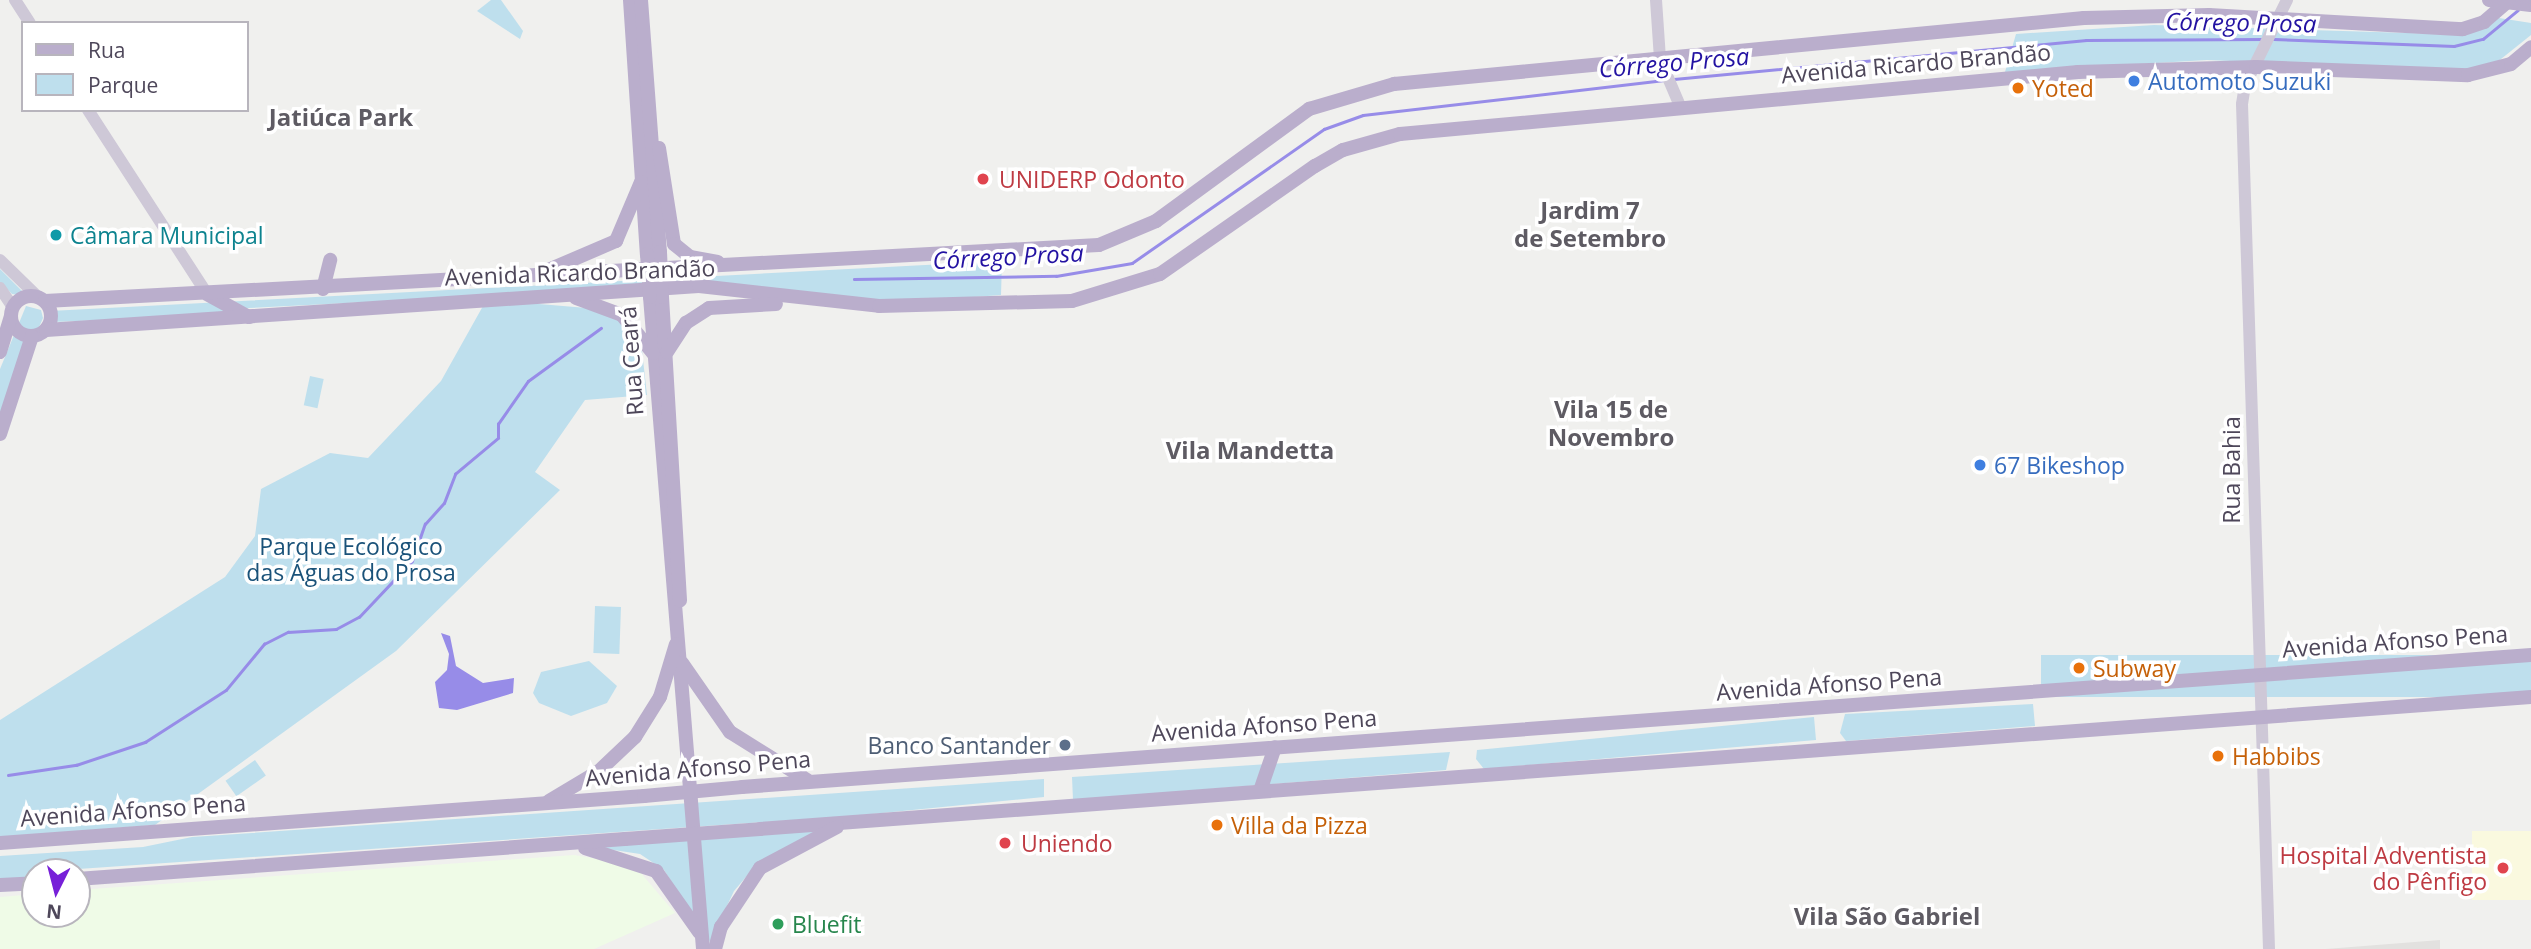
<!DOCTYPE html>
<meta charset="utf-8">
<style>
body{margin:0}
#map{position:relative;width:2531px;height:949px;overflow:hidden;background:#f0f0ee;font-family:"Open Sans",sans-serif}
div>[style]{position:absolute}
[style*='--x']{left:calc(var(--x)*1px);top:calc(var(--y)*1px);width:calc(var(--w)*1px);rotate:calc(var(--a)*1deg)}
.commercial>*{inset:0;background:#effbe7}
.education>*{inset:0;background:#e2e1df}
.medical>*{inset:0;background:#faf9df;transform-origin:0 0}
.green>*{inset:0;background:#bedfed;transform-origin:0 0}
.water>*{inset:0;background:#978ce8}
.stream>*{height:2.5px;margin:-1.25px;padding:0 1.25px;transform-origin:1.25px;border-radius:1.25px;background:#978ce8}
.minor>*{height:12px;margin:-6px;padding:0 6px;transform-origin:6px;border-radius:6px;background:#cec8d7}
.major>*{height:14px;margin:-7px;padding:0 7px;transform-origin:7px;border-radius:7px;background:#baaecc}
.major>.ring{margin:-7px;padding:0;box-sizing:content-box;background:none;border:14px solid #baaecc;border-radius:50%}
.major-bridge>*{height:14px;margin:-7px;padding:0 7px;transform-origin:7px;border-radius:7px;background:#baaecc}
.dots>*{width:19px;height:19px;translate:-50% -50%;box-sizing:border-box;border:4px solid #fff;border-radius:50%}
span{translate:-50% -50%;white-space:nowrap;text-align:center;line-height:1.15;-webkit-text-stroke:7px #fff;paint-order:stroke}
.street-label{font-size:23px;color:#4e475a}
.shop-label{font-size:23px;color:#366cbe}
.left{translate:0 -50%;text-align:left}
.food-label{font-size:23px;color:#c56008}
.health-label{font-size:23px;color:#be3a42}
.right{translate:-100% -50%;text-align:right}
.culture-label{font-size:23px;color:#0d838f}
.park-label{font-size:23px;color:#1a5279}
.service-label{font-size:23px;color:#4e5e75}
.leisure-label{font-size:23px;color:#27864d}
.water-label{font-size:24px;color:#2312a2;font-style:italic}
.neighbourhood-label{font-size:24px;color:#5e5b63;font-weight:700}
.legend{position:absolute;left:21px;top:21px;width:228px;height:91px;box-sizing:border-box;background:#fff;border:2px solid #b8b5bd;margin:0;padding:9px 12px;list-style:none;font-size:21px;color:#4e475a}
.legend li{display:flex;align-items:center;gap:14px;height:35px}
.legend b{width:35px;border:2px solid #b8b5bd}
.north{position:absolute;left:21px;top:858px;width:70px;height:70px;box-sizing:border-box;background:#fff;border:2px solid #b8b5bd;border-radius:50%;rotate:186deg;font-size:19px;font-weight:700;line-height:28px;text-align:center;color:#4e475a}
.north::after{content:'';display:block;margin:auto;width:24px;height:32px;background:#7720d8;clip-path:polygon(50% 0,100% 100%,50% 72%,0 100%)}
</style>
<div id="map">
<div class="commercial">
<i style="clip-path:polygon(574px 855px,634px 865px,675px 913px,594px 949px,0 949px,0 897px,35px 894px,35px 914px,77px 914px,77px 890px)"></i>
</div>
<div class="education">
<i style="clip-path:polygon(2440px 940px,2440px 949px,2326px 949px)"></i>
</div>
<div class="medical">
<i style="left:2531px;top:831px;width:69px;height:59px;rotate:90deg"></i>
</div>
<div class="green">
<i style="clip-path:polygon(491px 0,501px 0,523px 31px,520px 39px,477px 11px)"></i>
<i style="clip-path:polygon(2499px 18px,2531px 23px,2531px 35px,2491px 67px,2468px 71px,2207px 60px,2005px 72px,2016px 34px,2154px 25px,2441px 34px)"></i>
<i style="clip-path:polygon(1002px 261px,1001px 295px,921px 301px,837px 299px,721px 284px,249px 308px,210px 316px,52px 322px,50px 311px)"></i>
<i style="clip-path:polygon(0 269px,27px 296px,12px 294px,0 282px)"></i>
<i style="clip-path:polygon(527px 303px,599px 309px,619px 316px,641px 342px,647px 395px,585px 400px,535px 472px,560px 490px,396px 651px,155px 825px,0 837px,0 720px,225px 577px,255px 536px,261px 489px,330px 453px,368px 458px,441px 381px,483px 306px)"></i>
<i style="clip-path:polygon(26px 306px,41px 310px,43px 318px,0 415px,0 369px)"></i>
<i style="left:310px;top:376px;width:14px;height:30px;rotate:12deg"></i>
<i style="left:595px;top:606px;width:26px;height:47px;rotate:2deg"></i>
<i style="left:2531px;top:655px;width:42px;height:490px;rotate:90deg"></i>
<i style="clip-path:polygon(589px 661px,617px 686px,607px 703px,571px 716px,539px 703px,533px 693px,541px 672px)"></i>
<i style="clip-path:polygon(2033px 704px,2035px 726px,1846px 741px,1840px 733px,1845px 714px)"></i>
<i style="clip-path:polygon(1814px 717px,1816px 740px,1484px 769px,1476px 759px,1477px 750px)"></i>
<i style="clip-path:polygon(1450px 752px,1446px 770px,1073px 800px,1072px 777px)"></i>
<i style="left:255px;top:760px;width:19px;height:36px;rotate:55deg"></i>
<i style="clip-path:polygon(1044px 779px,1044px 797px,852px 816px,35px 872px,35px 878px,0 880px,0 856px,143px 847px,192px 837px)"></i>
<i style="clip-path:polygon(822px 830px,757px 864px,734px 891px,710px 942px,664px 870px,640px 854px,594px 847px)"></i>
</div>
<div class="water">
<i style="clip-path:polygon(441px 633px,450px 636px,456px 666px,483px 683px,514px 678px,513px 693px,457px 710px,439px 708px,435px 682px,447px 670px,449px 654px)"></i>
</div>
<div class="stream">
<i style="--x:2274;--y:39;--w:180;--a:2.2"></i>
<i style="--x:2454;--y:46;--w:30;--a:-14"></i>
<i style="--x:2483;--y:39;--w:45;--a:-39.6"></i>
<i style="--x:1674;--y:79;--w:414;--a:-5.4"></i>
<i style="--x:2086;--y:40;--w:178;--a:-0.3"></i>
<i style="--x:854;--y:279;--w:202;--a:-0.9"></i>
<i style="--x:1056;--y:276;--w:77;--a:-9.7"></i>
<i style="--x:1132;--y:263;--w:234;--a:-34.9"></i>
<i style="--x:1324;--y:129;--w:41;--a:-19.7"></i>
<i style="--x:1363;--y:115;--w:303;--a:-6.6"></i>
<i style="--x:8;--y:775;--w:69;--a:-8.4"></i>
<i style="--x:76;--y:765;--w:73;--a:-18.4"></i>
<i style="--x:145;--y:742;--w:96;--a:-32.7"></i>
<i style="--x:226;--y:690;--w:60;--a:-50.4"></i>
<i style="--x:264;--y:644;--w:27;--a:-27"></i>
<i style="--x:288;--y:632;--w:48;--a:-3.6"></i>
<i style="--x:336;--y:629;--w:26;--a:-28"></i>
<i style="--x:359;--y:617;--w:77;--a:-46.6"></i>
<i style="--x:412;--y:561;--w:39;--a:-71"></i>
<i style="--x:425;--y:524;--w:28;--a:-48"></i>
<i style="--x:444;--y:503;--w:31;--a:-69"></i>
<i style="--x:455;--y:474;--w:56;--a:-39.9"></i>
<i style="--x:498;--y:438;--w:14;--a:-90"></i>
<i style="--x:498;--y:424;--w:52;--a:-55.1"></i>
<i style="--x:528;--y:381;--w:90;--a:-36"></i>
</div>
<div class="minor">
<i style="--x:15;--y:0;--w:27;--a:57"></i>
<i style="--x:1656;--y:0;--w:59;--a:86.1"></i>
<i style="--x:1660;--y:59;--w:51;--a:66.9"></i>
<i style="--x:88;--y:110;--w:219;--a:57.1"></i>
<i style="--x:0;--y:260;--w:53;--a:44.2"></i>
<i style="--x:0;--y:288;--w:23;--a:56"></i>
<i style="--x:2269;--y:949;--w:845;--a:-91.83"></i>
<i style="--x:2242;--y:104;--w:19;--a:-81"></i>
<i style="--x:2245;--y:85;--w:95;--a:-63.7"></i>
</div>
<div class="major">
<i style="--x:630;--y:0;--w:255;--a:86.2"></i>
<i style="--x:641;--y:0;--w:253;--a:85.7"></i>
<i style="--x:2489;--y:0;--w:42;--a:6.8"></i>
<i style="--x:659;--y:148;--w:97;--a:81.1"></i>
<i style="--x:674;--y:244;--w:21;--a:39"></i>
<i style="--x:690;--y:257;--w:28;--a:10"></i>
<i style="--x:539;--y:274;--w:84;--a:-23.2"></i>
<i style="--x:616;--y:241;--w:64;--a:-67"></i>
<i style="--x:323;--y:289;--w:30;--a:-76"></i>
<i style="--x:207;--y:294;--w:48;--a:28.7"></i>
<i class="ring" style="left:11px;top:296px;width:26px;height:26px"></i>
<i style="--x:650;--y:297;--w:654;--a:85.35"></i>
<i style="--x:662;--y:297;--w:304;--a:86.6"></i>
<i style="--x:576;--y:298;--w:49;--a:20.3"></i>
<i style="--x:622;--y:315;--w:49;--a:50.8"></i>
<i style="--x:45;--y:301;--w:1055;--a:-3.04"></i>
<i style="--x:1099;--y:245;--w:62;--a:-22.8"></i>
<i style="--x:1156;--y:221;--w:190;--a:-36.2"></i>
<i style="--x:1309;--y:109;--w:89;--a:-16.4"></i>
<i style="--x:1394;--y:84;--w:693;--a:-5.46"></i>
<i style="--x:2084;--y:18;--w:125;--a:-1.4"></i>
<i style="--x:2209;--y:15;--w:254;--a:3.2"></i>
<i style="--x:2463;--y:29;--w:22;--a:-18"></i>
<i style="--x:2484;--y:22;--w:33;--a:-41"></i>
<i style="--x:46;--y:330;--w:654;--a:-3.85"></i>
<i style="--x:699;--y:286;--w:181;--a:6.3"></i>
<i style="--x:879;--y:306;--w:193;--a:-1.5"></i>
<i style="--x:1072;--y:301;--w:92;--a:-17.1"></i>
<i style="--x:1160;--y:274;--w:189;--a:-34.9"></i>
<i style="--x:1315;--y:166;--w:32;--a:-30"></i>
<i style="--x:1343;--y:150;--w:59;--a:-15.7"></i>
<i style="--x:1400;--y:134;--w:681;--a:-5.22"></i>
<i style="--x:2078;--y:72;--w:178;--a:-1.6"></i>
<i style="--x:2256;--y:67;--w:212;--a:2.2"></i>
<i style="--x:2468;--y:75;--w:44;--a:-14.3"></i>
<i style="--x:2511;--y:64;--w:26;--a:-40"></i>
<i style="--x:0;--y:352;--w:37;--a:-73"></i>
<i style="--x:667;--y:352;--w:35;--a:-57"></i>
<i style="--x:686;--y:323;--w:27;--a:-33"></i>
<i style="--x:709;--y:308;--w:67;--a:-3.4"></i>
<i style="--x:0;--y:434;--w:103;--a:-71.9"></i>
<i style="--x:682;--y:663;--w:84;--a:55.2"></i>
<i style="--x:730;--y:732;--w:91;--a:31.9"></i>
<i style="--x:742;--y:787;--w:1794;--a:-4.22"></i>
<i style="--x:1261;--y:788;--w:43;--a:-71.1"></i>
<i style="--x:549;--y:801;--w:58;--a:-31"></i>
<i style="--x:599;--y:771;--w:50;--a:-43.4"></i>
<i style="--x:635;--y:737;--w:47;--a:-58"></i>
<i style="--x:660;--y:697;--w:55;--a:-73.2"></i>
<i style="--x:760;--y:829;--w:1776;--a:-4.26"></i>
<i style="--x:0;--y:843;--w:646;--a:-4.17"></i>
<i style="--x:585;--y:848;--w:75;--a:17.9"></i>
<i style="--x:656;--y:871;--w:75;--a:54.8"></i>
<i style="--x:77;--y:879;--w:549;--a:-4.17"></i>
<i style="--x:0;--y:885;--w:35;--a:-3"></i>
<i style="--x:715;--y:949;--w:23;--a:-75"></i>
<i style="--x:721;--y:927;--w:71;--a:-56.5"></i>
<i style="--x:760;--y:868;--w:87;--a:-28"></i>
</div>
<div class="major-bridge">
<i style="--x:660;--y:252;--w:45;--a:87.5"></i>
<i style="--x:647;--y:254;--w:43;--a:86"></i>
<i style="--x:644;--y:796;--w:98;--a:-5.2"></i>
<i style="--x:625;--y:839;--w:135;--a:-4.2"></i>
</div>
<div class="dots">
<i style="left:2134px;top:81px;background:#3f7fe0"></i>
<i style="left:2018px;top:88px;background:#e8710a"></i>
<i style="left:983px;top:179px;background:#e0444e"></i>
<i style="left:56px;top:235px;background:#0f9aa8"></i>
<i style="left:1980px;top:465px;background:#3f7fe0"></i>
<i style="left:2079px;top:668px;background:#e8710a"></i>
<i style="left:1065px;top:745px;background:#5c6f8a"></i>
<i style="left:2218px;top:756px;background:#e8710a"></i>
<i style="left:1217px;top:825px;background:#e8710a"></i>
<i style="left:1005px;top:843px;background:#e0444e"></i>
<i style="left:2503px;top:868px;background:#e0444e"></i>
<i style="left:778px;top:924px;background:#2e9e5b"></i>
</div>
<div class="street-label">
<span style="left:1916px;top:63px;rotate:-5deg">Avenida Ricardo Brandão</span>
<span style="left:580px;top:272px;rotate:-2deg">Avenida Ricardo Brandão</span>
<span style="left:631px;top:361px;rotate:-94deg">Rua Ceará</span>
<span style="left:2231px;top:470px;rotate:-90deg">Rua Bahia</span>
<span style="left:2395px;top:641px;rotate:-4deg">Avenida Afonso Pena</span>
<span style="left:1829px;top:684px;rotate:-4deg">Avenida Afonso Pena</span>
<span style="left:1264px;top:725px;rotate:-4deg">Avenida Afonso Pena</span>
<span style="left:698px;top:768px;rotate:-5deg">Avenida Afonso Pena</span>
<span style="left:133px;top:810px;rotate:-4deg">Avenida Afonso Pena</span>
</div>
<div class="shop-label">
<span class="left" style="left:2148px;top:81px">Automoto Suzuki</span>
<span class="left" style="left:1994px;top:465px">67 Bikeshop</span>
</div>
<div class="food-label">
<span class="left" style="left:2032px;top:88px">Yoted</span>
<span class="left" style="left:2093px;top:668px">Subway</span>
<span class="left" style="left:2232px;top:756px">Habbibs</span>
<span class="left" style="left:1231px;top:825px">Villa da Pizza</span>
</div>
<div class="health-label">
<span class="left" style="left:999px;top:179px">UNIDERP Odonto</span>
<span class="left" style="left:1021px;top:843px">Uniendo</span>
<span class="right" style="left:2487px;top:868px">Hospital Adventista<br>do Pênfigo</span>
</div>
<div class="culture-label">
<span class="left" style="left:70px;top:235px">Câmara Municipal</span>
</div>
<div class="park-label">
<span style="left:351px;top:559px">Parque Ecológico<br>das Águas do Prosa</span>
</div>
<div class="service-label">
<span class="right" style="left:1051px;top:745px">Banco Santander</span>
</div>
<div class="leisure-label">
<span class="left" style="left:792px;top:924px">Bluefit</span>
</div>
<div class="water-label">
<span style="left:2241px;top:22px;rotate:1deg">Córrego Prosa</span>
<span style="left:1674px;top:62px;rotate:-5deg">Córrego Prosa</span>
<span style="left:1008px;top:256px;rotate:-3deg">Córrego Prosa</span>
</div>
<div class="neighbourhood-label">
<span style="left:341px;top:117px">Jatiúca Park</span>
<span style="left:1590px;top:224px">Jardim 7<br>de Setembro</span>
<span style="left:1611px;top:423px">Vila 15 de<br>Novembro</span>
<span style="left:1250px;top:450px">Vila Mandetta</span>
<span style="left:1887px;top:916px">Vila São Gabriel</span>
</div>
<ul class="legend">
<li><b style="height:9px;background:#baaecc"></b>Rua</li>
<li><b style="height:19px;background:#bedfed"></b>Parque</li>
</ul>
<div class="north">N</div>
</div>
